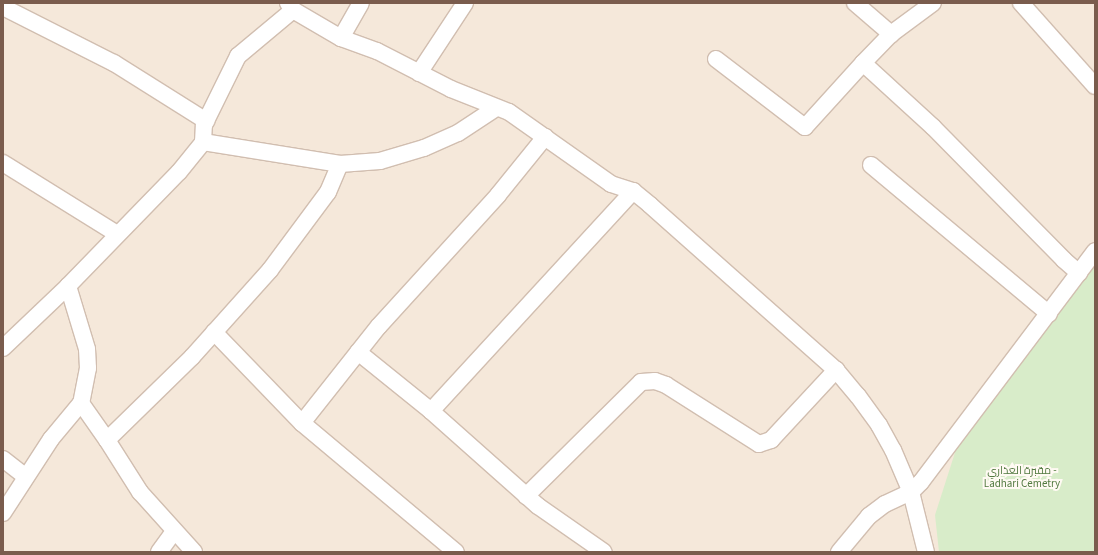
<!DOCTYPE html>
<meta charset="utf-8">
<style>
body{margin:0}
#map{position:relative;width:1098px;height:555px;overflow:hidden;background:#fdf6ec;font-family:"Source Sans 3",Cairo,sans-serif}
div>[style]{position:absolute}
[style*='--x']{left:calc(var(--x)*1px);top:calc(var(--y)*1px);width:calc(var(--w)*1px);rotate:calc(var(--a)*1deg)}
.residential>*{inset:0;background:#f5e8da;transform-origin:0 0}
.green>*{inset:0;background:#d8ecc9}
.roads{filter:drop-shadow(1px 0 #d1beb0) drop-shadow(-1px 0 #d1beb0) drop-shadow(0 1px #d1beb0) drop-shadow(0 -1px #d1beb0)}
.street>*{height:16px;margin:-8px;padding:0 8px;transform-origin:8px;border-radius:8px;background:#fff}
span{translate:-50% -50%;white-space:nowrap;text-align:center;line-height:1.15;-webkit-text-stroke:4px #fffaf3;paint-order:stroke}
.park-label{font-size:11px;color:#537a41}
.frame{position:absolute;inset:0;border:4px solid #7a5c4d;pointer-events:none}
</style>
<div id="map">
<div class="residential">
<i style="left:3px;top:3px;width:1092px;height:549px"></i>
</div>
<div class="green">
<i style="clip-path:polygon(1095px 261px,1095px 552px,939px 552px,935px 515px,959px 440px)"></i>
</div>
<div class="roads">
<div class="street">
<i style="--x:288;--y:3;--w:9;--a:54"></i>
<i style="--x:293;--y:10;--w:56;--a:30.3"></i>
<i style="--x:341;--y:38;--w:38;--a:20"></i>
<i style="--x:377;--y:51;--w:83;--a:27.2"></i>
<i style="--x:451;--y:89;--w:62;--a:21.6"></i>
<i style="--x:509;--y:112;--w:125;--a:35.2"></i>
<i style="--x:611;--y:184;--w:23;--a:18"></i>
<i style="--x:633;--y:191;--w:22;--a:39"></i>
<i style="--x:650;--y:205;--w:249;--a:41.6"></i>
<i style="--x:836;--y:370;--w:34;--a:50"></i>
<i style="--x:858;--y:396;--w:36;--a:54"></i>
<i style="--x:879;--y:425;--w:29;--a:61"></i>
<i style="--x:893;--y:450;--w:46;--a:66.8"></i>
<i style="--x:911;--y:492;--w:62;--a:76"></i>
<i style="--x:855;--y:3;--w:48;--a:40.7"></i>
<i style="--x:1021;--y:3;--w:111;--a:48.3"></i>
<i style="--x:3;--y:7;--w:124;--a:26.8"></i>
<i style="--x:114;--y:63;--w:109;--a:32.2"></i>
<i style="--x:341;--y:38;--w:40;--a:-60.3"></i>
<i style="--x:716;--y:59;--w:112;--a:37.4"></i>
<i style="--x:805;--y:127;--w:86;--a:-47.8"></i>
<i style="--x:863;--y:63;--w:95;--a:42.4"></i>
<i style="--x:933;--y:127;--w:187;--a:45.4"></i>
<i style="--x:1064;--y:260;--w:20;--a:41"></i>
<i style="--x:863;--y:63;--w:40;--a:-46"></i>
<i style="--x:891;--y:34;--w:52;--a:-36.4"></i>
<i style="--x:419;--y:73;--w:84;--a:-56.7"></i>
<i style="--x:203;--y:142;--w:139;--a:9.1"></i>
<i style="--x:340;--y:164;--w:40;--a:-4.3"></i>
<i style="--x:380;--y:161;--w:46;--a:-16.5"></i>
<i style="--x:424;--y:148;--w:37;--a:-24"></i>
<i style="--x:458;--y:133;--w:45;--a:-33.3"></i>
<i style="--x:3;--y:163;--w:134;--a:31.9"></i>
<i style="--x:871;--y:165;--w:232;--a:39.9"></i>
<i style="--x:68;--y:286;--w:66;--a:73.2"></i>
<i style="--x:87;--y:349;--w:19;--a:87"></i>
<i style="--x:88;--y:368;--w:36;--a:101"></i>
<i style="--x:81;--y:403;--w:45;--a:54.9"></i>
<i style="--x:107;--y:440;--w:119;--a:-44.3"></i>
<i style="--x:192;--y:357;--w:117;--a:-48.1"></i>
<i style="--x:270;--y:270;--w:97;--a:-53.4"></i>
<i style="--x:328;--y:192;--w:30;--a:-67"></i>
<i style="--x:214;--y:332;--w:127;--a:46"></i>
<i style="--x:302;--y:423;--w:201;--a:40"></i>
<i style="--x:3;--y:348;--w:90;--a:-43.6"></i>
<i style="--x:68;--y:286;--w:159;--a:-45.8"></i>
<i style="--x:179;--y:172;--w:38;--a:-51"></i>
<i style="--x:203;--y:142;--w:17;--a:-87"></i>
<i style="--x:204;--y:125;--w:77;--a:-63.8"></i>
<i style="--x:238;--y:56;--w:72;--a:-39.9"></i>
<i style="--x:358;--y:352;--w:94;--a:38.9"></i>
<i style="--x:431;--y:411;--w:299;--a:-47.4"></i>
<i style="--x:431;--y:411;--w:143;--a:41.6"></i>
<i style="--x:538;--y:506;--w:80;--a:34.9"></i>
<i style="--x:302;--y:423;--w:124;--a:-51.6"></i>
<i style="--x:379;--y:326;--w:177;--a:-47.7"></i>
<i style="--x:498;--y:195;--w:75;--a:-51"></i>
<i style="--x:107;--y:440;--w:62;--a:57.6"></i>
<i style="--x:140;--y:492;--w:81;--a:48"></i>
<i style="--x:3;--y:459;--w:28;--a:38"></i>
<i style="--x:526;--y:496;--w:162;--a:-44.7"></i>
<i style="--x:641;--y:382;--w:14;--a:-4"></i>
<i style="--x:655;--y:381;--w:12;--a:20"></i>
<i style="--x:666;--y:385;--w:110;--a:32.4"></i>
<i style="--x:759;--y:444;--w:13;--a:-18"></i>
<i style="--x:771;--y:440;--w:96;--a:-47.1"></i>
<i style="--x:3;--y:513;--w:88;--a:-57"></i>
<i style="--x:51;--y:439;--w:47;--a:-50.2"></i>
<i style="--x:159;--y:552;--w:26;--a:-54"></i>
<i style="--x:839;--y:552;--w:47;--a:-50.2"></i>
<i style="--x:869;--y:516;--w:20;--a:-37"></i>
<i style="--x:885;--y:504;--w:29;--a:-25"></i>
<i style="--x:911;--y:492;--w:14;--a:-45"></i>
<i style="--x:921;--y:482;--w:289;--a:-53"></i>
</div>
</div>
<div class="park-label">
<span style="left:1022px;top:478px">مقبرة العذاري -<br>Ladhari Cemetry</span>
</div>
<div class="frame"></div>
</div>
